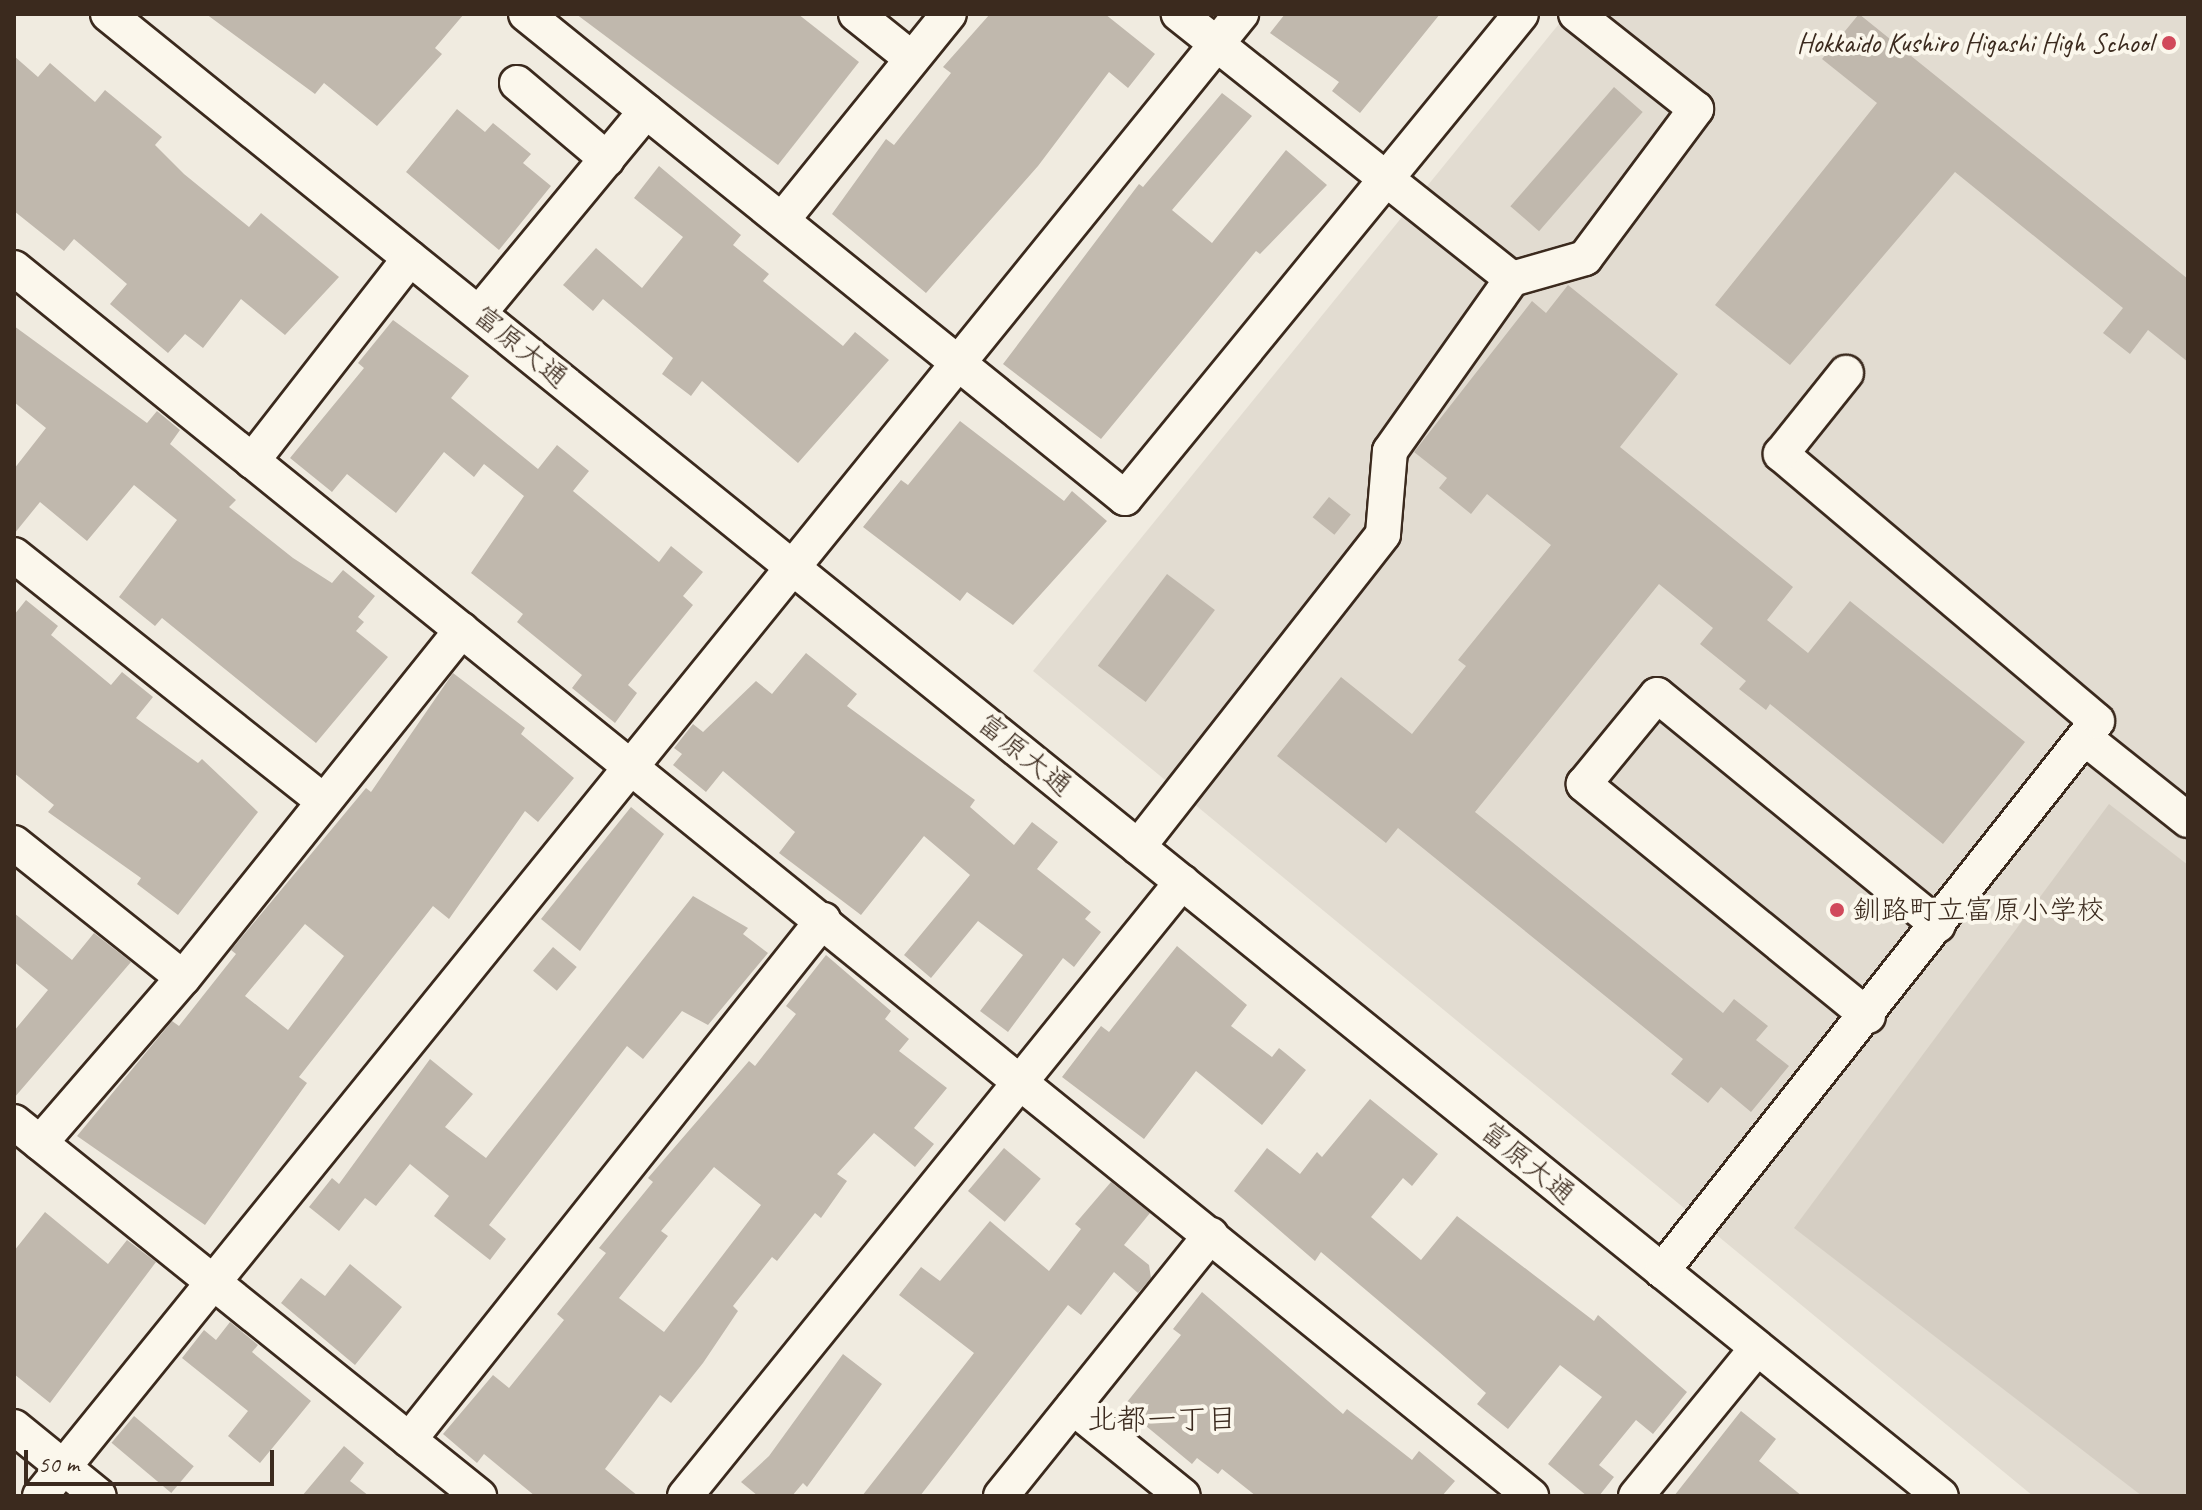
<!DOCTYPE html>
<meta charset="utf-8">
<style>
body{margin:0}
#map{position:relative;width:2202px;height:1510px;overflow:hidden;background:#f0ebe0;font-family:Caveat,"Klee One",sans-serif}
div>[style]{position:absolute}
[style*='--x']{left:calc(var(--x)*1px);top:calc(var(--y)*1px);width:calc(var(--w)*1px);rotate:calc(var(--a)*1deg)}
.built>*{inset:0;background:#e2dcd1}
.green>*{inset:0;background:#d5cec3}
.building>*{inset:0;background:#c0b8ad;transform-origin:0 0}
.roads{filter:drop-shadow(2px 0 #3b2a1e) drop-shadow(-2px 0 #3b2a1e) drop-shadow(0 2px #3b2a1e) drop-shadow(0 -2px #3b2a1e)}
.minor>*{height:34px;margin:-17px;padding:0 17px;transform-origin:17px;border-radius:17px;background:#fbf7ec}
.dots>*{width:22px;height:22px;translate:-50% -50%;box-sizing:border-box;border:4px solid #fbf7ec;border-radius:50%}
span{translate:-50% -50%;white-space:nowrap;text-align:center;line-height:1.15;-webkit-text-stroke:8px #fbf7ec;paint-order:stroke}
.poi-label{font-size:28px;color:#3b2a1e}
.right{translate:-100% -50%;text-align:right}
.left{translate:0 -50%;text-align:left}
.street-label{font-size:28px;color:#3b2a1e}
.neighbourhood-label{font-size:30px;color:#3b2a1e}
.frame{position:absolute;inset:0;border:16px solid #3b2a1e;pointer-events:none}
.scale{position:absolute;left:24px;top:1450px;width:250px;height:36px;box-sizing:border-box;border:4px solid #3b2a1e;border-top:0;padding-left:10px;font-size:24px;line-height:28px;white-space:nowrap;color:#3b2a1e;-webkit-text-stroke:6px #fbf7ec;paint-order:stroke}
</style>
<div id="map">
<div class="built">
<i style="clip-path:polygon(1567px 14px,2188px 14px,2188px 1496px,2033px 1496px,1033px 671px)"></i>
</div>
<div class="green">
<i style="clip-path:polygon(2109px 804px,2188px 865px,2188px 1496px,2142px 1496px,1794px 1228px)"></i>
</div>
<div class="building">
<i style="clip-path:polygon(206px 14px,464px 14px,435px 48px,442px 54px,377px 126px,324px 83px,315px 94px)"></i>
<i style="clip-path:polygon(576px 14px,798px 14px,859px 62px,778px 165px)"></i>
<i style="clip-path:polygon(990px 14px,1105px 14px,1155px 54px,1128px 88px,1109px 72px,1038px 166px,926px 293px,832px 214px,886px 139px,894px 145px,951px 73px,943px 67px)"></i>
<i style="clip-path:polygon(1285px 14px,1440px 14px,1360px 113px,1332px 91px,1339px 82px,1270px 33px)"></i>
<i style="clip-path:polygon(1859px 14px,2188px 279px,2188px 362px,2148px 330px,2130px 354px,2103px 333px,2123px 308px,1955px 172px,1790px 365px,1715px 305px,1877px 103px,1822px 59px)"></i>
<i style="clip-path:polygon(14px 56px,38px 77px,50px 63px,95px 102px,105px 90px,162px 137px,155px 145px,184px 174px,249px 227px,261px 213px,339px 277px,285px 335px,241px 299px,203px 348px,185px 334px,168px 353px,110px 304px,127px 284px,74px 239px,64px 251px,14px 211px)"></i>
<i style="left:1614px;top:87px;width:38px;height:158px;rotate:41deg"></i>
<i style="clip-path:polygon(1222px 93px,1252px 116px,1172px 210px,1212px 243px,1286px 150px,1327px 185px,1260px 254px,1256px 251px,1101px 439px,1003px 364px,1139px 184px,1143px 187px)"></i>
<i style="clip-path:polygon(457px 109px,485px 132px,493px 123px,531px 154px,523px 163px,551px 186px,499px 250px,406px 172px)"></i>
<i style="clip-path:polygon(659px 166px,741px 235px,733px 245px,769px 274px,763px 281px,843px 346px,855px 332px,889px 360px,798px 463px,702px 381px,691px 396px,662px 374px,673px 358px,603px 299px,593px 311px,563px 285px,596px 248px,642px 288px,683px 237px,634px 198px)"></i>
<i style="clip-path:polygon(1568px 285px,1678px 374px,1620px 447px,1793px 587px,1767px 620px,1808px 653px,1850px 601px,2025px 742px,1943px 844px,1770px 704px,1766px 710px,1739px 689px,1746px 681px,1700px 644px,1713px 628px,1659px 584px,1475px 812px,1723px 1013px,1734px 999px,1768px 1026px,1756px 1040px,1789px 1066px,1751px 1112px,1721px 1087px,1708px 1103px,1671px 1074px,1683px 1059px,1398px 828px,1386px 843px,1277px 756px,1341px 677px,1412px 734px,1466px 666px,1458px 660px,1551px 545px,1487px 494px,1471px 514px,1439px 488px,1447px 478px,1414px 452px,1532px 301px,1546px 313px)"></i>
<i style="clip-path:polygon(393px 320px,469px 376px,451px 398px,538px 469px,557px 445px,589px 471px,573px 491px,659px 562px,671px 546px,703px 572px,683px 596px,693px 605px,628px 685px,637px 693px,615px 723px,572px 688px,582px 675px,517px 622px,523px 614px,471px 573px,524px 496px,484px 464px,474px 477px,444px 452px,396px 513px,347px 474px,332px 492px,290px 458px,364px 368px,358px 363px)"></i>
<i style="clip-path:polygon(14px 326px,147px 423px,157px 411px,180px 430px,170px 444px,236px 500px,229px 507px,293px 558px,332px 583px,343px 570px,375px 596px,358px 617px,364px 622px,356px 631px,388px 657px,316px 743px,162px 618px,155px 626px,119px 597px,177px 520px,134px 485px,87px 541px,40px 502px,14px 534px,14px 469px,46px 428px,14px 402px)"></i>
<i style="clip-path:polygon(960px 421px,1064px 501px,1072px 491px,1107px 521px,1013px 625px,967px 592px,960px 601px,863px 527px,901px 480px,908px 485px)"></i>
<i style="left:1329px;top:497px;width:28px;height:26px;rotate:39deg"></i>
<i style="left:1167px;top:574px;width:60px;height:115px;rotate:37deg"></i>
<i style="clip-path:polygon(26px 600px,58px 626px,51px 635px,111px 685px,122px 672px,153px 697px,136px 718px,198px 763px,202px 759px,258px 812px,178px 915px,137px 884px,141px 878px,48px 812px,54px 805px,14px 773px,14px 615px)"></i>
<i style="clip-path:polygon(806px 653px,857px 694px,847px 706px,975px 800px,970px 807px,1014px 845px,1032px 822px,1058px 842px,1037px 869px,1091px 912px,1085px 919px,1101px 932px,1074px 967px,1063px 958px,1008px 1032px,980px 1011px,1023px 955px,978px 921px,931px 978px,904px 955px,970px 875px,924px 836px,861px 915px,779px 853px,795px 832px,723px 771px,706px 792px,673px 765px,682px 754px,674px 748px,693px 724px,703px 732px,756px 681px,772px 694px)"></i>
<i style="clip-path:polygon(evenodd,453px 673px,525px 728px,521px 734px,574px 778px,538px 822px,525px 811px,449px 919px,433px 906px,299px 1077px,307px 1083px,205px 1225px,77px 1136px,172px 1021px,179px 1026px,236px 954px,231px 950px,366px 788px,371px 792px,453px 673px,305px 924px,344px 956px,288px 1030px,245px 996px,305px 924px)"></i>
<i style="clip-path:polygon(631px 807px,664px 834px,580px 951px,541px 919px)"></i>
<i style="clip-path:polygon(693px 896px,748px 928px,743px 934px,768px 953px,708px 1025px,682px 1011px,643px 1059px,627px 1046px,489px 1225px,506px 1239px,490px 1260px,434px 1216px,449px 1196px,410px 1164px,376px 1206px,365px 1198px,339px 1231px,309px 1207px,332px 1178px,339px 1184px,430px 1059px,473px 1094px,445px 1127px,486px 1158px)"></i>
<i style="clip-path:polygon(14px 913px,72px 960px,94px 933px,131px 962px,14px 1098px,14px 1031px,48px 990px,14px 962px)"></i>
<i style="clip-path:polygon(1177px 946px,1247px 1005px,1231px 1026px,1272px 1057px,1279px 1048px,1306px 1070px,1262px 1125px,1196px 1071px,1144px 1139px,1062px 1077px,1101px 1026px,1109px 1032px)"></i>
<i style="left:553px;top:947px;width:31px;height:31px;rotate:40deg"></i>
<i style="clip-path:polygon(evenodd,826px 955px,891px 1011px,885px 1019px,909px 1039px,899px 1051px,947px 1088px,914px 1128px,934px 1144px,915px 1167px,874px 1133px,837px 1174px,847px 1181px,821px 1218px,815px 1213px,777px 1261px,772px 1257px,733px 1306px,738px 1311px,703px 1363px,671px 1403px,660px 1395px,605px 1469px,638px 1496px,535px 1496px,484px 1454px,477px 1463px,443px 1434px,493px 1375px,509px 1388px,564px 1320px,557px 1314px,606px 1253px,599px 1248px,653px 1182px,648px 1178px,749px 1061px,755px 1066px,796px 1014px,786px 1006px,826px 955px,714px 1167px,761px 1205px,664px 1332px,619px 1298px,668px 1236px,661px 1231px,714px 1167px)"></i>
<i style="clip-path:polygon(1370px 1099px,1438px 1154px,1412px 1186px,1403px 1178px,1371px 1217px,1421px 1260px,1457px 1216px,1594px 1321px,1598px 1315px,1687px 1392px,1653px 1434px,1636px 1420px,1599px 1465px,1614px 1477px,1599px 1496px,1587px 1496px,1548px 1464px,1602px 1397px,1560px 1365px,1508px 1429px,1477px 1404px,1486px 1393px,1438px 1351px,1321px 1252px,1315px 1261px,1234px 1191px,1267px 1148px,1300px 1174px,1317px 1152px,1322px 1157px)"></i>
<i style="left:1004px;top:1148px;width:48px;height:56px;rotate:40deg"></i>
<i style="clip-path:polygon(1111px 1182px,1150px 1213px,1124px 1245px,1149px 1265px,1151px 1278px,1138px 1293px,1114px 1272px,1081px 1315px,1068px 1305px,920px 1496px,862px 1496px,974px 1353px,899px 1295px,921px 1267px,940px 1281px,990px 1221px,1049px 1271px,1081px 1229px,1075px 1224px)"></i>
<i style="clip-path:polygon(45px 1212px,108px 1264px,127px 1240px,156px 1262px,50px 1403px,14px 1374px,14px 1251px)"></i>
<i style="clip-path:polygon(350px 1264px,402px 1307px,355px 1365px,281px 1303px,301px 1278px,325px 1296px)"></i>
<i style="clip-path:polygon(1202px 1292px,1343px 1414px,1347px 1409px,1412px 1460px,1419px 1451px,1455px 1481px,1442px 1496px,1256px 1496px,1222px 1469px,1218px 1474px,1197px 1458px,1192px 1464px,1123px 1407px,1181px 1335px,1173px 1329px)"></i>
<i style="clip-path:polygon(230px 1322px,258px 1345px,252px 1352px,311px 1401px,260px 1463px,228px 1436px,248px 1411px,182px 1358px,204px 1330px,216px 1340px)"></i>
<i style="clip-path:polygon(843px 1354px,882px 1384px,807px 1487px,803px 1483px,792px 1496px,758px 1496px,741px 1482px,769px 1456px)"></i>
<i style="clip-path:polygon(1741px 1411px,1776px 1439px,1759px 1461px,1802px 1496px,1674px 1496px)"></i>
<i style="left:134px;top:1416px;width:78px;height:35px;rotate:40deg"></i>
<i style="clip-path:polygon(344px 1446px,364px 1463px,350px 1481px,369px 1496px,302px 1496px)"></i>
</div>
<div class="roads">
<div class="minor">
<i style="--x:108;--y:14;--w:2357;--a:38.96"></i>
<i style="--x:526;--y:14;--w:770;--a:38.94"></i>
<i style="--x:1125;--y:498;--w:625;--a:-50.71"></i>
<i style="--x:856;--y:14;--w:70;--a:38.7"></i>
<i style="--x:517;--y:83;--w:118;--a:40.2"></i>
<i style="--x:782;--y:220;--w:265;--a:-51"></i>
<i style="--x:14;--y:268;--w:1952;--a:38.99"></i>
<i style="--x:1512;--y:279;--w:76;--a:-16"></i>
<i style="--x:1585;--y:258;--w:186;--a:-53.3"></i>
<i style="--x:1696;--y:109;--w:153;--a:-141.6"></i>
<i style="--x:479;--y:313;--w:262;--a:-50.4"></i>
<i style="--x:252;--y:461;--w:257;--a:-52.1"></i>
<i style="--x:14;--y:555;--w:394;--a:38.5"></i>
<i style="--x:2086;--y:739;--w:130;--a:38.5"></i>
<i style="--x:14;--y:843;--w:216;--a:38.6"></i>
<i style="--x:1138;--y:847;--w:397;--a:-51.9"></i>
<i style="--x:1383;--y:534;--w:83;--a:-85.2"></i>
<i style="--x:1390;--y:451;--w:211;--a:-54.7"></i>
<i style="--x:1512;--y:279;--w:426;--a:-141.5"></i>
<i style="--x:1868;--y:1016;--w:367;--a:-140.8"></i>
<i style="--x:1584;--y:784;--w:115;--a:-50.6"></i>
<i style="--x:1657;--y:695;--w:363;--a:39.3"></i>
<i style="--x:14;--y:1122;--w:597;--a:38.81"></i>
<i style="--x:40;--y:1143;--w:218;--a:-49.1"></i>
<i style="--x:183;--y:978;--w:446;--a:-51.3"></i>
<i style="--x:1662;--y:1271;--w:701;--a:-51.66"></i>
<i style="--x:2097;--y:721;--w:414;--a:-139.8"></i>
<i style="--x:1781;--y:454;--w:104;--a:-51.3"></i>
<i style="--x:1073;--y:1407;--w:141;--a:39"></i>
<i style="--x:14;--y:1427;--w:109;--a:39.1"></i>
<i style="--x:409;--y:1440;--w:665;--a:-51.47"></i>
<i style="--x:40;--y:1496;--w:1908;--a:-50.98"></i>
<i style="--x:685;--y:1496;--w:790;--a:-51.01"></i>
<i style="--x:1001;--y:1496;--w:335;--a:-51.2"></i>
<i style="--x:1636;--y:1496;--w:191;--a:-50.7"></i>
</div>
</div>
<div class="dots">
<i style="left:2169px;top:43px;background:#d1495b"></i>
<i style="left:1837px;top:910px;background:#d1495b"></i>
</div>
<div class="poi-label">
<span class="right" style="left:2153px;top:43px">Hokkaido Kushiro Higashi High School</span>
<span class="left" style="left:1853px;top:910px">釧路町立富原小学校</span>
</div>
<div class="street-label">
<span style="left:521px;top:347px;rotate:39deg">富原大通</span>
<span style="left:1025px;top:755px;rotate:39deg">富原大通</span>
<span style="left:1528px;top:1163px;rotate:39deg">富原大通</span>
</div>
<div class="neighbourhood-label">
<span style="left:1162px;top:1419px">北都一丁目</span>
</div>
<div class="frame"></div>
<div class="scale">50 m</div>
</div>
